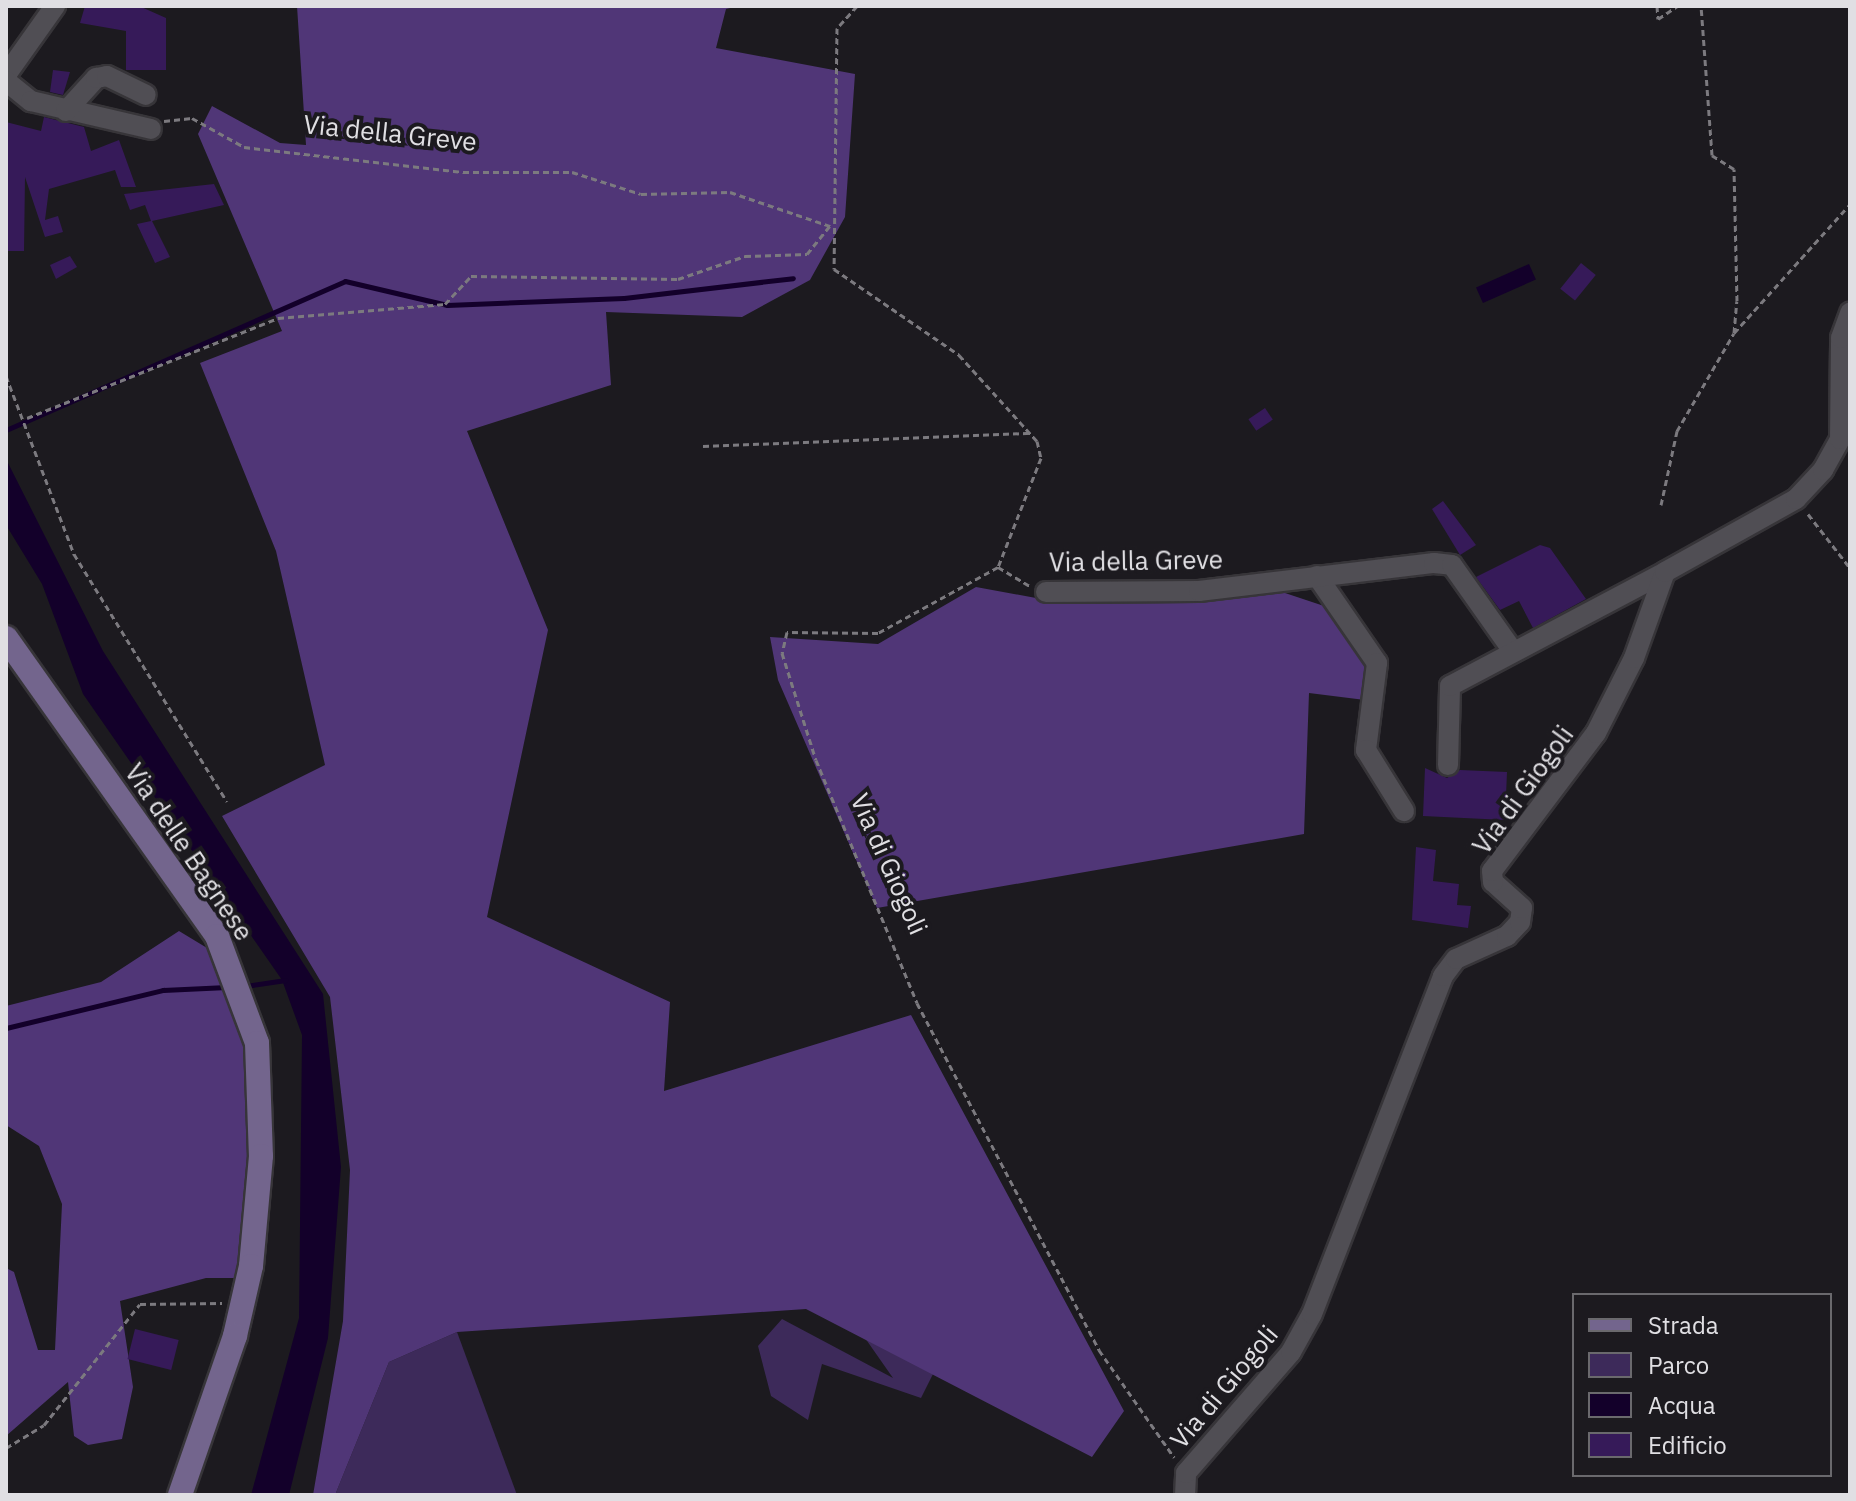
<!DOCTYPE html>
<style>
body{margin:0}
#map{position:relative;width:1856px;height:1501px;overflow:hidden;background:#1c1a1f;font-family:"IBM Plex Sans",sans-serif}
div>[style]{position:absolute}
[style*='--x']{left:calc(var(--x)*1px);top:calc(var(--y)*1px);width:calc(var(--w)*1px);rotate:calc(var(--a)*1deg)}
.green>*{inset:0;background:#3d2a5a}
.forest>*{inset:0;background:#503677}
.water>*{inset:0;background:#13002a;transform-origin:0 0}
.stream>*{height:5px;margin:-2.5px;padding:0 2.5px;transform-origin:2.5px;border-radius:2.5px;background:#13002a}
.building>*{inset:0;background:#361a59;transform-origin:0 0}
.path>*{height:3px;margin-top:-1.5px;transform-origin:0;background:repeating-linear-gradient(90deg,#7c7a7f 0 6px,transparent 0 10px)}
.roads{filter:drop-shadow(2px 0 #373539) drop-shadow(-2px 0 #373539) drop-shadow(0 2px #373539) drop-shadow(0 -2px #373539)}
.minor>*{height:20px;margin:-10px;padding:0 10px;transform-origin:10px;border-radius:10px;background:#504e54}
.major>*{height:24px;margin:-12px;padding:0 12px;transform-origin:12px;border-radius:12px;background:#73658d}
span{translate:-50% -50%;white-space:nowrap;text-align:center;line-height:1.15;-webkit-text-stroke:8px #1c1a1f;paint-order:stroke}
.street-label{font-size:26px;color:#e0dfe3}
.frame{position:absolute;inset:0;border:8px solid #e0dfe3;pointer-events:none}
.legend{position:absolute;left:1572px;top:1293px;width:260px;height:184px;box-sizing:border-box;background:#1c1a1f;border:2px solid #6a696d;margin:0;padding:10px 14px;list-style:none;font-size:24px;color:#e0dfe3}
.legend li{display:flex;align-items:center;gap:16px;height:40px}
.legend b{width:40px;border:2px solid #6a696d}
</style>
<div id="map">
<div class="green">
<i style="clip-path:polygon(782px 1319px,893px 1378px,865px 1338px,934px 1372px,921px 1398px,822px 1364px,808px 1420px,771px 1396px,758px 1346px)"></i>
<i style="clip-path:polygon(457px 1332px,517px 1495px,335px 1495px,389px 1362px)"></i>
</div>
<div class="forest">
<i style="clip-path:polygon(297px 6px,739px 6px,726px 9px,716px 48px,855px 74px,845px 217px,810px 280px,742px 317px,606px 312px,611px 385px,467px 431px,548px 630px,487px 917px,670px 1002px,664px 1091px,911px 1015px,1124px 1411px,1092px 1457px,806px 1309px,457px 1332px,389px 1362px,335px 1495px,313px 1495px,343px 1321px,350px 1170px,330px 997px,222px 816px,325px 765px,276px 551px,200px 363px,282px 331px,198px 134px,212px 106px,280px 143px,306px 145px)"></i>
<i style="clip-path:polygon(976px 587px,1036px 598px,1273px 589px,1333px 609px,1367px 657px,1365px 700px,1309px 693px,1304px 834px,877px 908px,778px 680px,770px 637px,878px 644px)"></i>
<i style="clip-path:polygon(179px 931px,212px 951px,249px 1043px,251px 1201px,236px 1278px,206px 1278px,120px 1301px,133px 1387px,122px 1439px,88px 1445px,74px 1436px,68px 1382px,6px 1436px,6px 1268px,14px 1272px,38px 1350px,55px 1350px,62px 1204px,39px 1146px,6px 1125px,6px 1006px,101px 982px)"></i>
</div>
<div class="water">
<i style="left:1529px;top:264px;width:17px;height:58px;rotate:66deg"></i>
<i style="clip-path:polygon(6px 459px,103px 651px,323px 994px,341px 1167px,328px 1338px,289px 1495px,251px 1495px,299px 1318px,302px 1035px,282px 980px,83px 694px,42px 584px,6px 525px)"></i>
</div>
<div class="stream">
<i style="--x:6;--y:430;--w:370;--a:-23.7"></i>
<i style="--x:345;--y:281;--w:105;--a:13.2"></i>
<i style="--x:447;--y:305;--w:177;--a:-2.3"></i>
<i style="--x:624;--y:298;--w:170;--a:-6.7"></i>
<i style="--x:245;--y:986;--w:41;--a:-8.3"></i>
<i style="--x:6;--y:1028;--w:162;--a:-13.6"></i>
<i style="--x:163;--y:990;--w:64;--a:-2.7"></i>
</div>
<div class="building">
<i style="clip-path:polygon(85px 6px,139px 6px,166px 18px,166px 70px,126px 70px,126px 31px,80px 23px)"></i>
<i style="clip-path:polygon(53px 70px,70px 72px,63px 95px,50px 92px)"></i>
<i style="clip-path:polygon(44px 117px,84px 127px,91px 151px,119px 140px,136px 187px,121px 187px,115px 170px,49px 189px,45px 220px,58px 216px,63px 232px,45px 237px,25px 177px,24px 251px,8px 251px,6px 122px,41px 131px)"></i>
<i style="clip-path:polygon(214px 184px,224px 205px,152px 221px,170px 257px,155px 263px,137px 224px,151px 221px,145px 205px,130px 210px,124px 194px)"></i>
<i style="clip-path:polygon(70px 256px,77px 267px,56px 279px,50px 265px)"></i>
<i style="left:1581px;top:263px;width:19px;height:33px;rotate:39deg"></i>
<i style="left:1265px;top:408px;width:14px;height:20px;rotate:56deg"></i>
<i style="clip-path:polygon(1443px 501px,1476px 545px,1460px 555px,1432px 509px)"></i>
<i style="clip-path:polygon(1540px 545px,1550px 548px,1586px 599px,1533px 628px,1519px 601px,1500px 610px,1476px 577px)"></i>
<i style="clip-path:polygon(1425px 768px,1447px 778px,1460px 770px,1507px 772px,1505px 820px,1423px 816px)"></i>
<i style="clip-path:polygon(1416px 847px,1436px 850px,1433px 881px,1459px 884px,1457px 905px,1471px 906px,1468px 928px,1412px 920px)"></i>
<i style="left:135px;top:1329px;width:45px;height:31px;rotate:14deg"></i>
</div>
<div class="path">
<i style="--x:857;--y:6;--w:30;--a:132"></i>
<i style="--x:837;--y:28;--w:241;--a:90.7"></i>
<i style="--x:834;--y:269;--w:152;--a:34.5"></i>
<i style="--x:959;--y:355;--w:116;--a:47.8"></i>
<i style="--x:1037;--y:441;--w:17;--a:77"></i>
<i style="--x:1041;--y:458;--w:117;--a:111.5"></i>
<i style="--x:998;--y:567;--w:37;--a:31"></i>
<i style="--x:1657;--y:6;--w:13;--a:86"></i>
<i style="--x:1658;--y:19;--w:23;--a:-34"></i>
<i style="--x:164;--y:121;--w:28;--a:-6"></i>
<i style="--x:192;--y:118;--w:60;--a:29.1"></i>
<i style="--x:244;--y:147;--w:220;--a:6.5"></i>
<i style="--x:463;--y:172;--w:109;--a:0"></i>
<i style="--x:572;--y:172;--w:72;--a:17.7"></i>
<i style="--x:641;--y:194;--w:89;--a:-1.3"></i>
<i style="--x:730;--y:192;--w:106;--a:18.8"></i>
<i style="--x:1734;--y:333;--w:173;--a:-48"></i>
<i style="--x:6;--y:376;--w:191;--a:69.1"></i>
<i style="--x:74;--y:554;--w:291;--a:58.3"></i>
<i style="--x:27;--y:418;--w:270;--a:-21.7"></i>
<i style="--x:278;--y:318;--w:168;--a:-4.8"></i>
<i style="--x:445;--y:304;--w:38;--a:-47"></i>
<i style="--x:471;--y:276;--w:207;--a:0.8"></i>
<i style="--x:678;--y:279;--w:71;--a:-18.9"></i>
<i style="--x:745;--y:256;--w:62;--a:-1.8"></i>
<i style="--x:807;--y:254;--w:36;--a:-51"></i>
<i style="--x:703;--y:446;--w:329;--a:-2.3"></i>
<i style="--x:1661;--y:505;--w:76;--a:-77.8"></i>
<i style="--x:1677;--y:431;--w:113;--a:-59.8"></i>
<i style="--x:1734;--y:333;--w:32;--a:-85"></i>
<i style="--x:1737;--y:301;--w:132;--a:-91.3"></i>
<i style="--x:1734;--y:169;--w:26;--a:-148"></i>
<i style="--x:1712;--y:155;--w:149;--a:-94.2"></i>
<i style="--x:1808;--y:514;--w:68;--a:52.1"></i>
<i style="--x:998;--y:567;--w:137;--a:151.2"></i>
<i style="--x:878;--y:633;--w:91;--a:-179.4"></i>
<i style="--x:787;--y:632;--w:22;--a:103"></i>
<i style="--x:782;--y:653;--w:112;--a:72.4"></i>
<i style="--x:816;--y:760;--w:263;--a:67.4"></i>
<i style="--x:917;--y:1003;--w:392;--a:62.3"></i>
<i style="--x:1099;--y:1350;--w:131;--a:55"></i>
<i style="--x:6;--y:1448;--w:44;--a:-31.2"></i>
<i style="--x:44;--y:1425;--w:154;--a:-51.6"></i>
<i style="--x:140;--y:1304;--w:82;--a:-0.7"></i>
</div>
<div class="roads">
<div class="minor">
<i style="--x:6;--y:75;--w:85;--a:-54.6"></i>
<i style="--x:6;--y:81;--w:32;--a:39"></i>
<i style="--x:31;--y:101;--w:123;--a:13.1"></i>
<i style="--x:66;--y:111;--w:45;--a:-47.7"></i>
<i style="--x:96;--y:78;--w:11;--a:-10"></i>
<i style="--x:107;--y:76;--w:43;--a:26"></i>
<i style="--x:1317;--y:576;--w:106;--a:55.4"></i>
<i style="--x:1377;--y:663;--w:88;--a:97.2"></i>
<i style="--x:1366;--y:750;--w:72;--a:58.1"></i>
<i style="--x:1046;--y:592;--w:153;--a:-0.4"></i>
<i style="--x:1199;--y:591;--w:237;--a:-6.8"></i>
<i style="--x:1434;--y:563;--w:18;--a:6"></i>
<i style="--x:1452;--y:565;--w:105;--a:54.7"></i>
<i style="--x:1448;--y:765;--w:79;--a:-88.5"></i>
<i style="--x:1450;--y:686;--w:243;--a:-27.9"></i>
<i style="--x:1185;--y:1495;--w:22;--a:-87"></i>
<i style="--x:1186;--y:1473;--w:160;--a:-49"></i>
<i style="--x:1291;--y:1352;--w:43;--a:-61.1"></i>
<i style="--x:1312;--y:1314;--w:362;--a:-68.8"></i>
<i style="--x:1443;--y:976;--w:21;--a:-53"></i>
<i style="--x:1456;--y:959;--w:56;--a:-24.3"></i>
<i style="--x:1507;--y:936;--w:19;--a:-47"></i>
<i style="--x:1520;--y:922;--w:14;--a:-82"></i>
<i style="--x:1522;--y:908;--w:39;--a:-138"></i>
<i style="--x:1493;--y:882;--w:11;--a:-95"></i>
<i style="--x:1492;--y:871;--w:173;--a:-53"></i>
<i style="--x:1596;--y:733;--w:84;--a:-63.1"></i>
<i style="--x:1634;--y:658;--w:91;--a:-70.2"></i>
<i style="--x:1665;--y:572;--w:150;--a:-29.1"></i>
<i style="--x:1796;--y:499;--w:40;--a:-47"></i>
<i style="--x:1823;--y:470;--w:35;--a:-61"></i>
<i style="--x:1840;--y:439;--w:101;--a:-89.4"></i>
<i style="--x:1841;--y:338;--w:27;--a:-70"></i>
</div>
<div class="major">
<i style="--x:6;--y:638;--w:365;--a:54.7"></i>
<i style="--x:217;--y:936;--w:114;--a:69.5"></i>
<i style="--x:257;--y:1043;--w:113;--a:88"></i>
<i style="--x:261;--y:1156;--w:110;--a:95.2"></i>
<i style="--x:251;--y:1266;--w:72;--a:102.9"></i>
<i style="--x:235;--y:1336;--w:168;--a:109.1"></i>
</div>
</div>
<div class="street-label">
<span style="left:390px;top:133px;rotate:6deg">Via della Greve</span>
<span style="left:1136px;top:561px;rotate:-1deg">Via della Greve</span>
<span style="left:1523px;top:790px;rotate:-54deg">Via di Giogoli</span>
<span style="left:189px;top:852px;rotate:56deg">Via delle Bagnese</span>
<span style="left:889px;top:864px;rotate:66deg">Via di Giogoli</span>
<span style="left:1224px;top:1387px;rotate:-50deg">Via di Giogoli</span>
</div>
<div class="frame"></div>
<ul class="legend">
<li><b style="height:10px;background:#73658d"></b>Strada</li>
<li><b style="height:22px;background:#3d2a5a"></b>Parco</li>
<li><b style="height:22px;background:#13002a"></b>Acqua</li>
<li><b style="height:22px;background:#361a59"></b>Edificio</li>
</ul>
</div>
